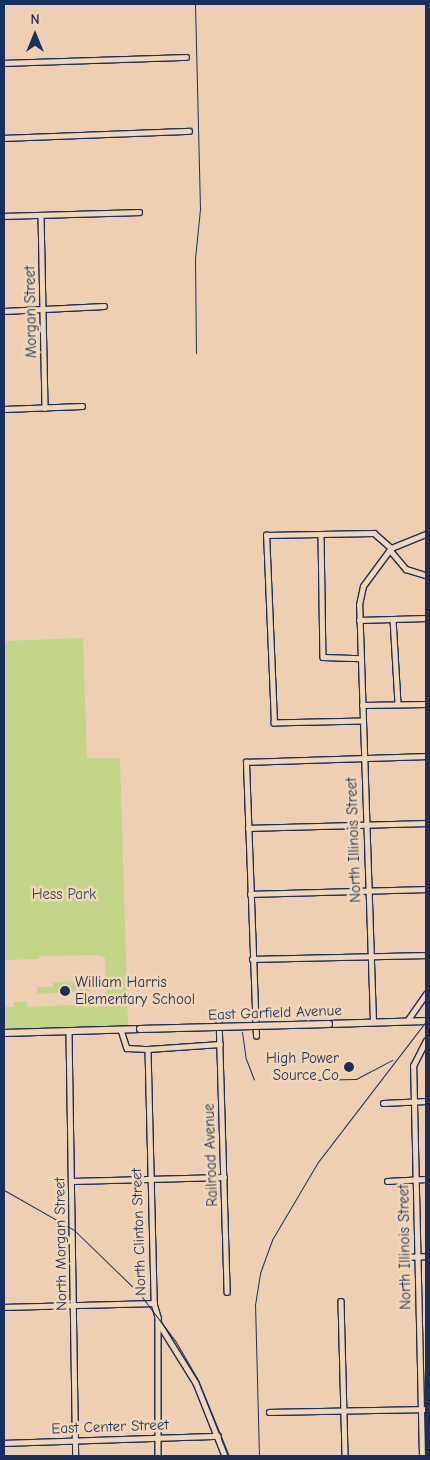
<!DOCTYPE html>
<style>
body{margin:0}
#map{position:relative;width:430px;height:1460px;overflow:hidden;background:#efcfb2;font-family:"Comic Neue",sans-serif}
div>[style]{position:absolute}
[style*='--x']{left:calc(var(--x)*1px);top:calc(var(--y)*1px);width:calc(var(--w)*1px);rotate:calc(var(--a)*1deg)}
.green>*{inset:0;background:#c4d488}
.roads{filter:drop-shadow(1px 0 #1b2f5e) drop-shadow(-1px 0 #1b2f5e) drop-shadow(0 1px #1b2f5e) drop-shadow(0 -1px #1b2f5e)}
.minor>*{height:4.5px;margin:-2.25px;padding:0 2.25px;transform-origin:2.25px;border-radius:2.25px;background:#f1d7b8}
.tertiary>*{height:5.5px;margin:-2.75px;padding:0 2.75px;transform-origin:2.75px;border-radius:2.75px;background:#f1d7b8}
.rail>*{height:1px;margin:-0.5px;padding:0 0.5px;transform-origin:0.5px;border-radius:0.5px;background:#1b2f5e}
.bridges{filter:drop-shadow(1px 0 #1b2f5e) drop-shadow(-1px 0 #1b2f5e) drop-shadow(0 1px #1b2f5e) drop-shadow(0 -1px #1b2f5e)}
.tertiary-bridge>*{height:5.5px;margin:-2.75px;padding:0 2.75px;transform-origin:2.75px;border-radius:2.75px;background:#f1d7b8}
.dots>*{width:14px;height:14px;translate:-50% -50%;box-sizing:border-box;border:2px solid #f1d7b8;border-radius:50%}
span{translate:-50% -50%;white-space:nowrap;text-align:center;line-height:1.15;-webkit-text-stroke:5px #f1d7b8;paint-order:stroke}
.street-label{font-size:15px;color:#1b2f5e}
.park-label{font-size:15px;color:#344864}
.poi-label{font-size:15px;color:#1b2f5e}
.left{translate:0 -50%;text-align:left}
.right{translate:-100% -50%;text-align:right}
.frame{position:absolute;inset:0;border:5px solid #1b2f5e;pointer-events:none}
.north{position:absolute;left:10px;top:10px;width:50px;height:50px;-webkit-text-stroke:4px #f1d7b8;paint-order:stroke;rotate:0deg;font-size:14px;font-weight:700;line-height:20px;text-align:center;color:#1b2f5e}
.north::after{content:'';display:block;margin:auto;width:18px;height:22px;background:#1b2f5e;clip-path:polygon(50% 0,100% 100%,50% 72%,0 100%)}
</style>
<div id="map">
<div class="green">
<i style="clip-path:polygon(83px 638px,87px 758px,120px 758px,128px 1026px,4px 1029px,4px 1007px,14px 1007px,14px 1002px,27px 1002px,27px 1007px,91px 1004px,91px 997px,106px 993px,105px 958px,98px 955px,39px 956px,39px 959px,4px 960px,4px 641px)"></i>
<i style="clip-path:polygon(87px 976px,90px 991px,37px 994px,37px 987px,53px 987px,53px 982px,87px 981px)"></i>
</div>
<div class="roads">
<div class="minor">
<i style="--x:4;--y:63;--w:182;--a:-1.9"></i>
<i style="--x:4;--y:138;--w:185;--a:-2.2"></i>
<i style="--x:41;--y:215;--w:193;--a:88.8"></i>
<i style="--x:4;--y:216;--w:135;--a:-1.7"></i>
<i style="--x:4;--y:311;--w:100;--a:-2.9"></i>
<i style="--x:4;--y:409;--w:78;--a:-2.2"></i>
<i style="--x:321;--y:534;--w:123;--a:89.1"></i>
<i style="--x:323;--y:657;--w:37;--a:2"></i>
<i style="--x:390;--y:550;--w:25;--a:50"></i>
<i style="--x:406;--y:569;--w:21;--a:17"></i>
<i style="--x:393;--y:619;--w:85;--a:86.6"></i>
<i style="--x:359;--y:620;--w:67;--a:-1.7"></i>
<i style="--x:362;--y:705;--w:64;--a:-0.9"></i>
<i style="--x:362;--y:721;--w:88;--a:178.7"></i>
<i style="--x:274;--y:723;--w:188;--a:-92.4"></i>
<i style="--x:266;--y:535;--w:108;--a:-1.1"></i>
<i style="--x:374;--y:533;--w:23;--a:41"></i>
<i style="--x:248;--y:828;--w:178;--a:-1.6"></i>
<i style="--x:250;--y:894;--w:176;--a:-1.6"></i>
<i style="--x:252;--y:959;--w:174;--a:-1.3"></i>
<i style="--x:219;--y:1017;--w:275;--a:88.3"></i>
<i style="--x:407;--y:1021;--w:33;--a:-55"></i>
<i style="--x:373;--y:1022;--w:417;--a:-91.9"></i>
<i style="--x:359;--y:605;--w:19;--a:-78"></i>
<i style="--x:363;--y:586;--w:47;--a:-53.6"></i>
<i style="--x:391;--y:548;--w:38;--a:-22"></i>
<i style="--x:121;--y:1030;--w:19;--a:72"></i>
<i style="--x:127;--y:1048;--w:21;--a:3"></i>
<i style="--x:148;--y:1049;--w:254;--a:88.6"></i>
<i style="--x:154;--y:1303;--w:15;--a:74"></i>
<i style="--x:158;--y:1317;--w:139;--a:90"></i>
<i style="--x:69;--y:1032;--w:424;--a:89.1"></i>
<i style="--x:256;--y:1036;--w:274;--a:-92.1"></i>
<i style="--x:246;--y:762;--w:180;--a:-1.9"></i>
<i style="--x:148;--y:1049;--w:72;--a:-4"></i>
<i style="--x:383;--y:1103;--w:43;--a:-2.7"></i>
<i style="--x:72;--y:1181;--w:152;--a:-1.5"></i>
<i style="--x:387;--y:1181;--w:39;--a:-3"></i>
<i style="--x:402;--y:1257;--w:24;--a:-2"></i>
<i style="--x:341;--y:1301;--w:155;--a:88.5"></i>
<i style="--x:4;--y:1307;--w:150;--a:-1.5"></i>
<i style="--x:158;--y:1322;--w:72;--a:58.1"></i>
<i style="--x:196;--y:1383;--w:79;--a:68.3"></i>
<i style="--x:269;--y:1412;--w:157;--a:-1.1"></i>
<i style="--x:4;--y:1443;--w:214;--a:-1.9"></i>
<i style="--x:422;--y:1456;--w:390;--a:-91.3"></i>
<i style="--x:413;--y:1066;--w:28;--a:-63"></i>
</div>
<div class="tertiary">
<i style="--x:329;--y:1024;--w:97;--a:-1.8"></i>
<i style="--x:4;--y:1033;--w:136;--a:-1.7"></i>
</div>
</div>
<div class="rail">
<i style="--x:195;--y:4;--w:205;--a:88.6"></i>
<i style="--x:200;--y:209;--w:49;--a:95.8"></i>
<i style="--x:195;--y:258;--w:95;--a:89.4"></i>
<i style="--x:242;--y:1032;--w:27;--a:82"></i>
<i style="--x:246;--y:1059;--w:22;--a:69"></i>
<i style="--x:303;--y:1080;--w:53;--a:-1.1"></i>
<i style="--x:356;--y:1079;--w:41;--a:-27.8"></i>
<i style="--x:4;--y:1190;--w:81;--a:29.7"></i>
<i style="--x:74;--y:1230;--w:91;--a:44.1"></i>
<i style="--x:139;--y:1293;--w:61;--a:52.9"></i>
<i style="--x:176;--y:1342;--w:44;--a:59.9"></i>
<i style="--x:198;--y:1380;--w:82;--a:67.8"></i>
<i style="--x:259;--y:1456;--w:151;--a:-91.5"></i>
<i style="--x:255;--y:1305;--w:32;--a:-81"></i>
<i style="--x:260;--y:1273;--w:37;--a:-70"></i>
<i style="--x:273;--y:1238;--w:88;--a:-59.4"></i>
<i style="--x:318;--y:1162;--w:178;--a:-52.5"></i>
</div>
<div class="bridges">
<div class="tertiary-bridge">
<i style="--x:140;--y:1029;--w:189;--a:-1.5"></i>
</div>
</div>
<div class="dots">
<i style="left:65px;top:991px;background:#1b2f5e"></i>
<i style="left:349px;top:1067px;background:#1b2f5e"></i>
</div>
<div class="street-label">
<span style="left:31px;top:312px;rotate:-91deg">Morgan Street</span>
<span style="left:354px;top:840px;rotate:-92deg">North Illinois Street</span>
<span style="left:275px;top:1013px;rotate:-2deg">East Garfield Avenue</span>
<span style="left:211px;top:1155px;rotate:-92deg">Railroad Avenue</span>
<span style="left:139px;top:1232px;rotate:-92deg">North Clinton Street</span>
<span style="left:61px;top:1244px;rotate:-91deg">North Morgan Street</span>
<span style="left:405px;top:1247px;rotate:-91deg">North Illinois Street</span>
<span style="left:110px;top:1427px;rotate:-2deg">East Center Street</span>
</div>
<div class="park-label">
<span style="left:64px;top:895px">Hess Park</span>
</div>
<div class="poi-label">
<span class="left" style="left:75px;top:991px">William Harris<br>Elementary School</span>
<span class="right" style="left:339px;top:1067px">High Power<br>Source Co</span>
</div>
<div class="frame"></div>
<div class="north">N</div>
</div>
